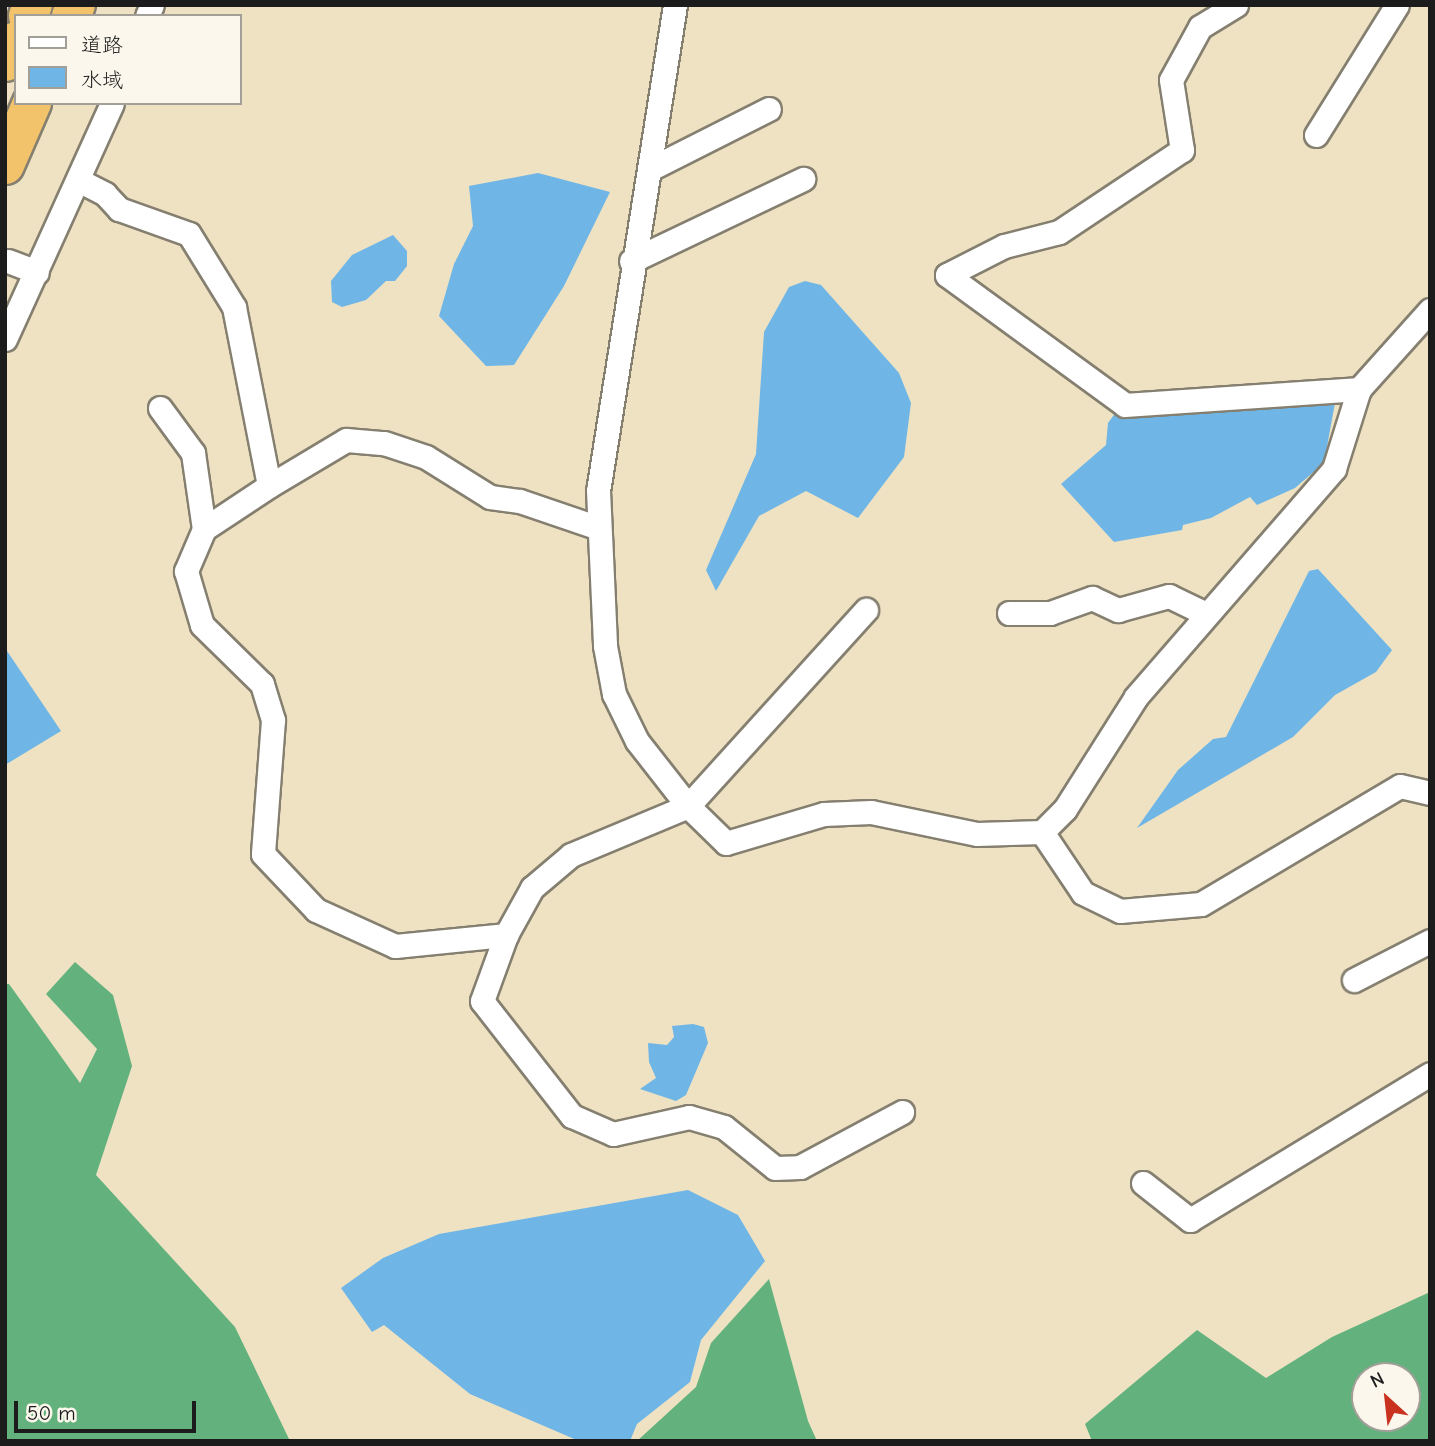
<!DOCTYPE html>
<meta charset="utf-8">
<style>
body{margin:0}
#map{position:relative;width:1435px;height:1446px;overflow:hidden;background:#eee2c3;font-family:"Comic Neue","Klee One",sans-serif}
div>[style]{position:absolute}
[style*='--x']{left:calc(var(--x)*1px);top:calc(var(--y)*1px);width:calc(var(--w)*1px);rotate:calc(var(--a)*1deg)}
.forest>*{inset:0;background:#63b27d}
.water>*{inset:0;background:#6fb6e6}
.roads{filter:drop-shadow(2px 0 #857f70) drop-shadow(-2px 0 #857f70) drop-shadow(0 2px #857f70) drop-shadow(0 -2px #857f70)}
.street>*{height:23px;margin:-11.5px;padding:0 11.5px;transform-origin:11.5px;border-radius:11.5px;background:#fff}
.highway>*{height:38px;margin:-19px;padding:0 19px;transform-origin:19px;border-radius:19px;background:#f2c36a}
span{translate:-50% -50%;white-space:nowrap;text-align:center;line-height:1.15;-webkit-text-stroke:5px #fbf7ec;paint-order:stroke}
.frame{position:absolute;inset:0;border:7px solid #1c1c1c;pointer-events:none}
.legend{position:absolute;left:14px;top:14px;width:228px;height:91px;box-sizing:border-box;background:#fbf7ec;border:2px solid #a29f99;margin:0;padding:9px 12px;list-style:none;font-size:21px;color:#1c1c1c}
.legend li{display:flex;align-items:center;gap:14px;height:35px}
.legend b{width:35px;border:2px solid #a29f99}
.north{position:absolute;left:1351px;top:1362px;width:70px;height:70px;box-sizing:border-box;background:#fbf7ec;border:2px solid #a29f99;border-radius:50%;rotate:333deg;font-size:19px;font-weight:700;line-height:28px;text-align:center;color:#1c1c1c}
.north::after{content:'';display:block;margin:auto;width:24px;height:32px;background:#c8321e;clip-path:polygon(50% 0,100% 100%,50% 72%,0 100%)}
.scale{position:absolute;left:14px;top:1401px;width:182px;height:32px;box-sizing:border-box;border:4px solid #1c1c1c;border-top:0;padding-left:9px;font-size:21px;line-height:24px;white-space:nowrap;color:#1c1c1c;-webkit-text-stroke:5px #fbf7ec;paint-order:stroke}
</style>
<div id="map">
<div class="forest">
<i style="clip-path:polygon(75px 962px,113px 995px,132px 1066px,96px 1175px,235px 1327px,290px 1441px,5px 1441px,5px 984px,9px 984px,80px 1083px,97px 1049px,46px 994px)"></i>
<i style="clip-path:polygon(769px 1279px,808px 1421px,817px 1441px,637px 1441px,696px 1387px,711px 1343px)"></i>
<i style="clip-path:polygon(evenodd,1430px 1292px,1430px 1441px,1092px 1441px,1085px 1424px,1197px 1330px,1266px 1378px,1332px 1337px,1430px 1292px,1365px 1376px,1407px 1376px,1407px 1418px,1365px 1418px,1365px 1376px)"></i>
</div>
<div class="water">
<i style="clip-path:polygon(538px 173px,610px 192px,564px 286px,514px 365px,486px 366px,439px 316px,454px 264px,473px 226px,469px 186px)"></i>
<i style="clip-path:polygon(393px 235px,407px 251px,407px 266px,395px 281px,386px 281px,366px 300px,342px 307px,332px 302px,331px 281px,352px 255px)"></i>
<i style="clip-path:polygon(805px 281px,821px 285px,899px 373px,911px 403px,904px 457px,858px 518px,806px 491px,759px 516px,716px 591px,706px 570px,756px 454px,764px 332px,789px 287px)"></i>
<i style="clip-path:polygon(1302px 400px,1335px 403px,1324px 463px,1295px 488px,1257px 505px,1250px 497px,1211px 518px,1183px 525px,1182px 530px,1114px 542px,1061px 484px,1106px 445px,1108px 423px,1116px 412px)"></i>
<i style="clip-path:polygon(1318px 569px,1392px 650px,1376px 672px,1335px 695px,1293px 737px,1137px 828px,1178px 770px,1213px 739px,1226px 737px,1309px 571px)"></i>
<i style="clip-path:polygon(5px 648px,61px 731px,5px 765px)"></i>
<i style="clip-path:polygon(693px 1024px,704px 1027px,708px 1043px,686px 1095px,676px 1101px,640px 1089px,656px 1078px,649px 1062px,648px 1043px,667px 1045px,674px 1037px,672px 1026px)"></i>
<i style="clip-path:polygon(688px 1190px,738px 1215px,765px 1261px,701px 1340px,690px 1382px,637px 1424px,630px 1441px,579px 1441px,470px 1394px,384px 1325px,372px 1332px,341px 1288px,383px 1258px,439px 1234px)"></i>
</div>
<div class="roads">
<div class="street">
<i style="--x:675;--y:5;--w:491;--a:99"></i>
<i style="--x:598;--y:490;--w:156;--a:87.4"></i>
<i style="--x:605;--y:646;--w:49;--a:79.4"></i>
<i style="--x:614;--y:694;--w:52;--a:63.9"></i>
<i style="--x:637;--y:741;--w:83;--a:51.9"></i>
<i style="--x:688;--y:806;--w:53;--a:44.2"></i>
<i style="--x:726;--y:843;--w:102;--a:-16.5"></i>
<i style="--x:824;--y:814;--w:47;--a:-2.4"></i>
<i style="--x:871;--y:812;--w:108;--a:11.7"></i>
<i style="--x:977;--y:834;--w:65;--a:-1.8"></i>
<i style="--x:1236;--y:5;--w:42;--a:148.6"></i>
<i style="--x:1200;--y:27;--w:60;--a:118.7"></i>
<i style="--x:1171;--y:80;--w:71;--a:81.1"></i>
<i style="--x:1182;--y:150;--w:148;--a:146.3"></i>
<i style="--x:1059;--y:232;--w:57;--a:165.7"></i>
<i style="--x:1004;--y:246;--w:64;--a:153"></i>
<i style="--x:947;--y:275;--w:220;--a:36.1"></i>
<i style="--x:1125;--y:405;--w:235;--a:-3.9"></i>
<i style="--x:147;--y:16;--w:12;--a:-66"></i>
<i style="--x:1316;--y:135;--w:153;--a:-58.1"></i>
<i style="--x:650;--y:169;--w:133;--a:-26.8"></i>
<i style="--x:80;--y:181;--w:28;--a:27"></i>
<i style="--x:105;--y:194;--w:21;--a:47"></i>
<i style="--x:119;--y:209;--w:74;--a:19.7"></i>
<i style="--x:189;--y:234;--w:86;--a:58.3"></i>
<i style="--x:234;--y:307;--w:182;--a:78.9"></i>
<i style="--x:269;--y:486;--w:90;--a:-30.9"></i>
<i style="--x:346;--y:440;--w:38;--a:5"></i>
<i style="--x:384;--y:443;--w:44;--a:18.4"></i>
<i style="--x:426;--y:457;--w:75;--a:32"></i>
<i style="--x:490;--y:497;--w:30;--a:8"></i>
<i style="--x:520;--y:501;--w:80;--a:18.9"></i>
<i style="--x:8;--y:261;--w:31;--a:21"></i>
<i style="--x:631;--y:261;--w:191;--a:-25.5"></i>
<i style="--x:1430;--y:310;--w:106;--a:131.9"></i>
<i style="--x:1359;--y:389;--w:84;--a:107.4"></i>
<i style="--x:1334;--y:469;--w:302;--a:131"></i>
<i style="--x:1136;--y:697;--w:133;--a:122.4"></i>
<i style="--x:1065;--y:809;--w:33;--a:135"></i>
<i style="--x:1042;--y:832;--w:73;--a:56.1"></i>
<i style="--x:1083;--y:893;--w:41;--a:25.9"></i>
<i style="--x:1120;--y:911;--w:81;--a:-4.9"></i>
<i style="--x:1201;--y:904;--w:231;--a:-30.7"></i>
<i style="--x:1400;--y:786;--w:31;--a:13"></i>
<i style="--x:5;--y:339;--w:259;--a:-65.6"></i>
<i style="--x:160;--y:408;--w:56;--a:53.7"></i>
<i style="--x:193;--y:453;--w:77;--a:81.8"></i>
<i style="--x:204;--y:529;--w:78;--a:-33.5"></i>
<i style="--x:204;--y:529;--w:46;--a:113.2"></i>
<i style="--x:186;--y:571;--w:56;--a:73.5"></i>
<i style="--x:202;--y:625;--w:84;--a:44.5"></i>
<i style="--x:262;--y:684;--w:38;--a:73"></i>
<i style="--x:273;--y:720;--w:134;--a:94.3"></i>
<i style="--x:263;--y:854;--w:77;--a:46.6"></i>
<i style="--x:316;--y:910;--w:87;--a:24.5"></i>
<i style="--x:395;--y:946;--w:112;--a:-5.7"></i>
<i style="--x:506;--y:935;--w:54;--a:-61"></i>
<i style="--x:532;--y:888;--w:51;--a:-40.2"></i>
<i style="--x:571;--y:855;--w:127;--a:-22.7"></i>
<i style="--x:688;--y:806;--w:265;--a:-47.8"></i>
<i style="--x:1009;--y:613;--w:41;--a:0"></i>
<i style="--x:1050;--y:613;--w:45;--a:-19.7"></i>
<i style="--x:1092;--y:598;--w:29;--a:25"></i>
<i style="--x:1118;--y:610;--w:53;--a:-15.4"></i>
<i style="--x:1169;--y:596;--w:41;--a:25.9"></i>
<i style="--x:506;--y:935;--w:70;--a:110"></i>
<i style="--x:482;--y:1001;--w:146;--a:52"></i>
<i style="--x:572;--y:1116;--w:45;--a:23.7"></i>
<i style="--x:613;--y:1134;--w:78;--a:-12.6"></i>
<i style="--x:689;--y:1117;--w:36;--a:16"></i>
<i style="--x:724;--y:1127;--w:65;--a:38.8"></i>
<i style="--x:775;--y:1168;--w:25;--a:-2"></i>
<i style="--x:800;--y:1167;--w:116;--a:-28.3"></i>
<i style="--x:1354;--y:980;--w:85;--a:-27.2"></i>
<i style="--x:1143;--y:1183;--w:60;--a:38.2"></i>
<i style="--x:1190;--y:1220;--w:281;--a:-31.3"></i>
</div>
<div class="highway">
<i style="--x:28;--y:16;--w:12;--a:-66"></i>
<i style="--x:71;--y:16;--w:12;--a:-66"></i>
<i style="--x:5;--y:62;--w:24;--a:-62"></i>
<i style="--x:5;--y:165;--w:68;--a:-66.5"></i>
</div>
</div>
<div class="frame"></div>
<ul class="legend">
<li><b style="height:9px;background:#fff"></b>道路</li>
<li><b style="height:19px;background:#6fb6e6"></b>水域</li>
</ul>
<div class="north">N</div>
<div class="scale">50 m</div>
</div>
